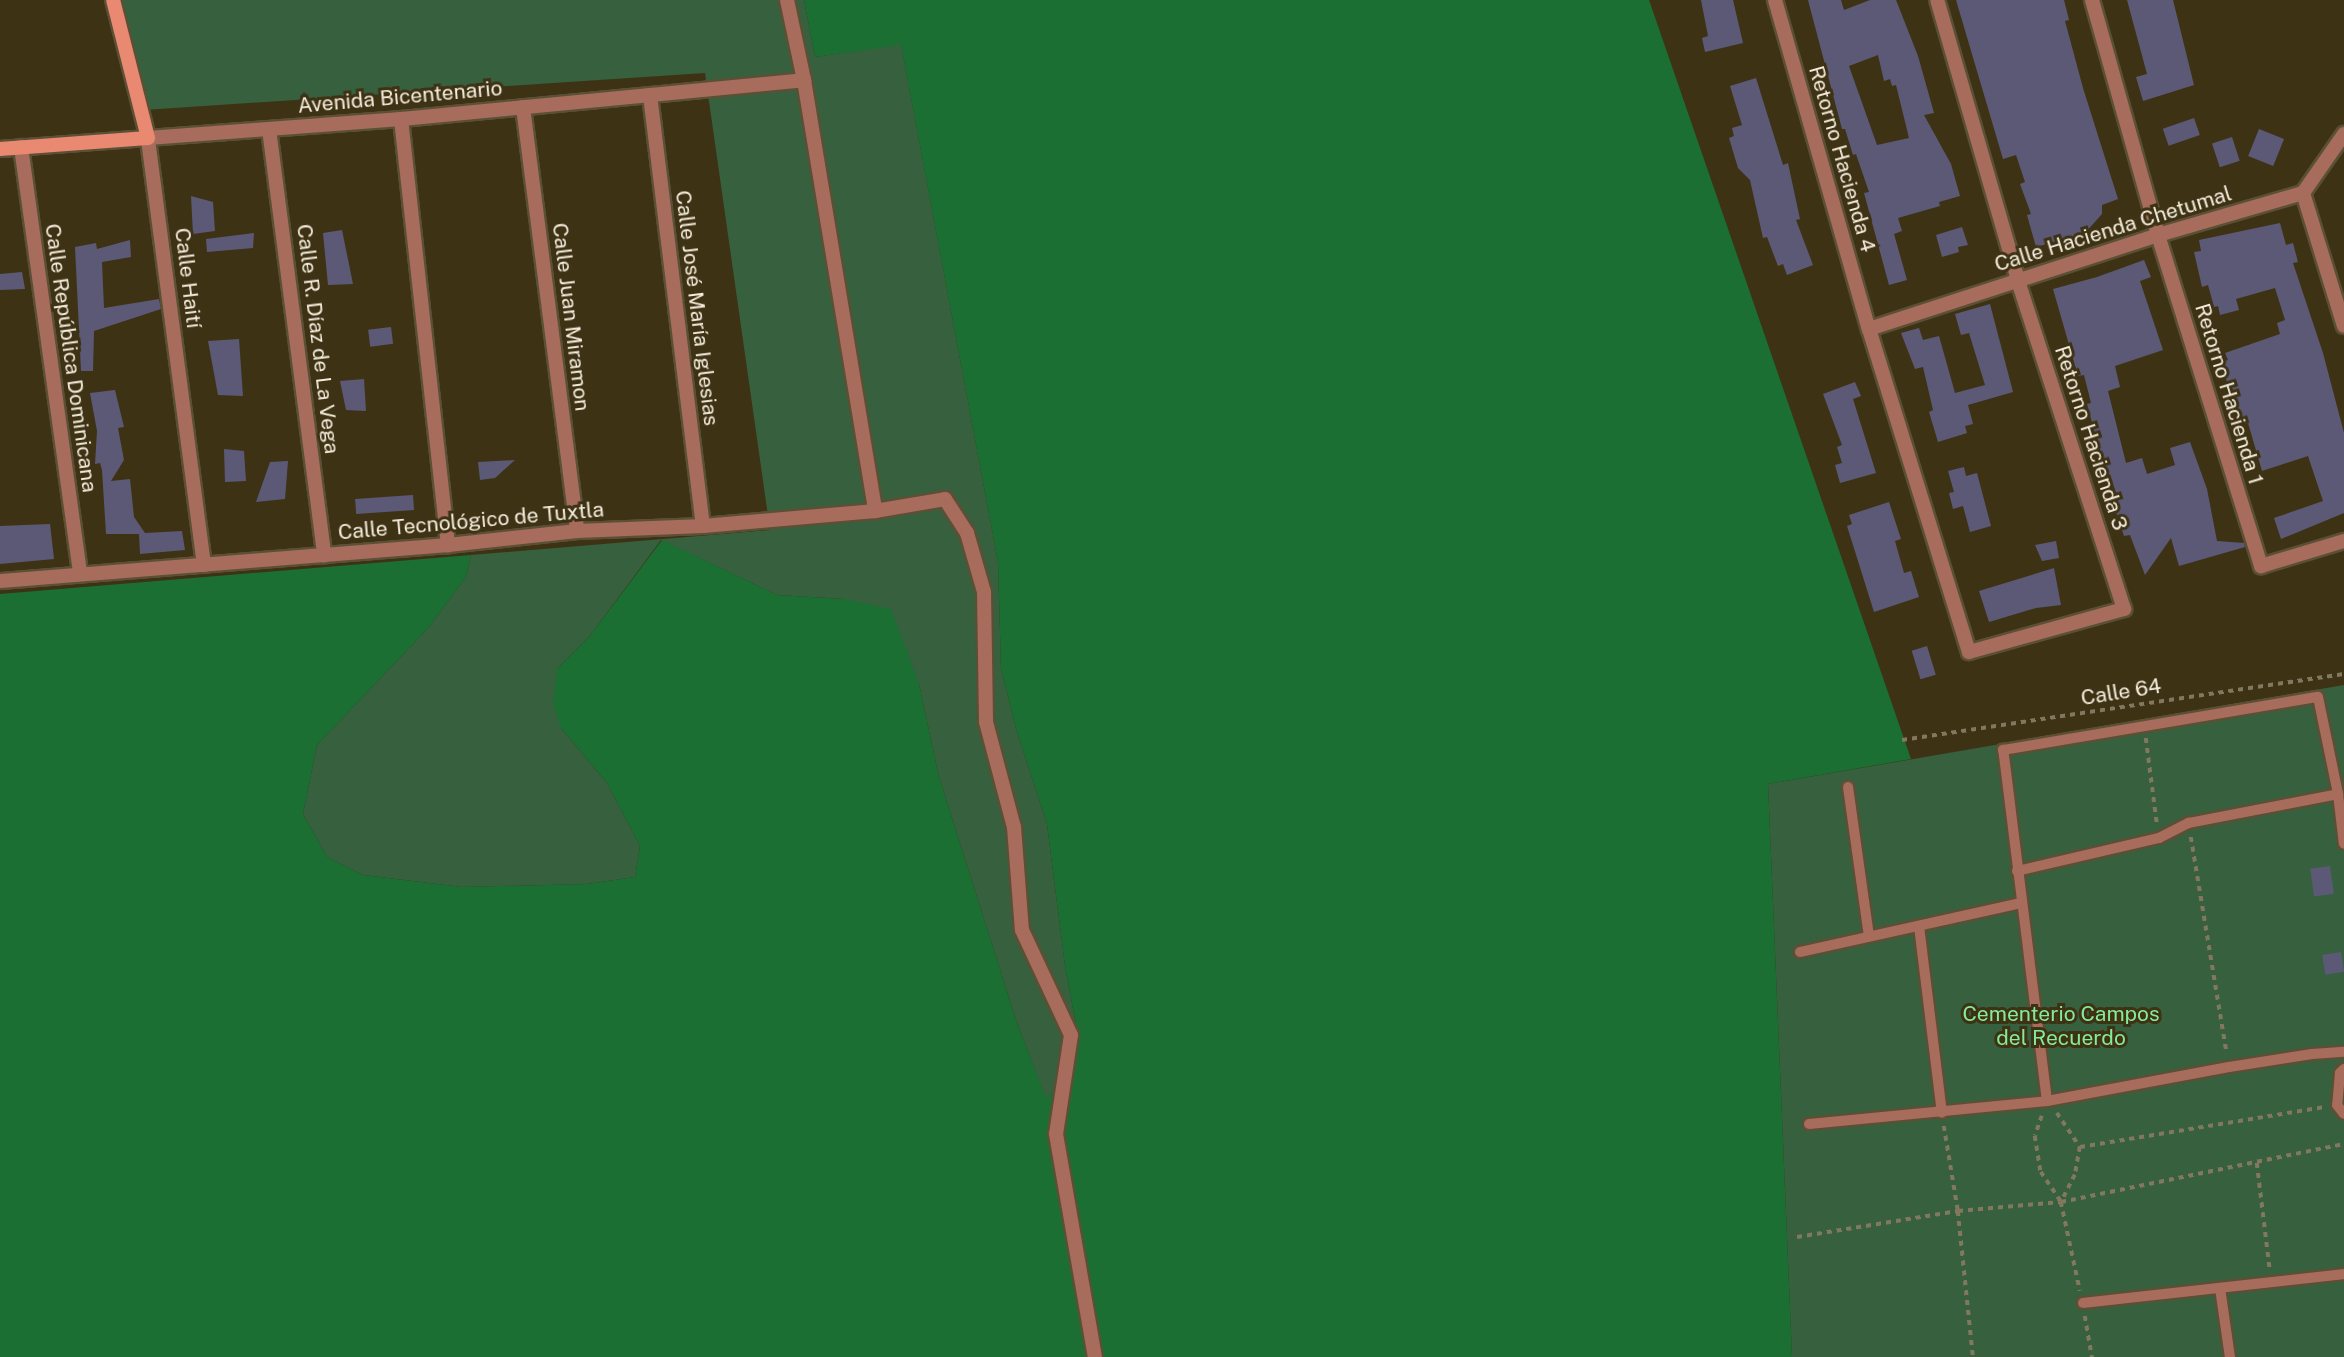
<!DOCTYPE html>
<meta charset="utf-8">
<style>
body{margin:0}
#map{position:relative;width:2344px;height:1357px;overflow:hidden;background:#3e3215;font-family:"Public Sans",sans-serif}
div>[style]{position:absolute}
[style*='--x']{left:calc(var(--x)*1px);top:calc(var(--y)*1px);width:calc(var(--w)*1px);rotate:calc(var(--a)*1deg)}
.green>*{inset:0;background:#37603e}
.forest>*{inset:0;background:#1b6f33}
.building>*{inset:0;background:#5c5976;transform-origin:0 0}
.path>*{height:3.5px;margin-top:-1.75px;transform-origin:0;background:repeating-linear-gradient(90deg,#82775f 0 5px,transparent 0 10px)}
.roads{filter:drop-shadow(2px 0 #5b5035) drop-shadow(-2px 0 #5b5035) drop-shadow(0 2px #5b5035) drop-shadow(0 -2px #5b5035)}
.lane>*{height:10px;margin:-5px;padding:0 5px;transform-origin:5px;border-radius:5px;background:#a86c5c}
.street>*{height:14px;margin:-7px;padding:0 7px;transform-origin:7px;border-radius:7px;background:#a86c5c}
.secondary>*{height:14px;margin:-7px;padding:0 7px;transform-origin:7px;border-radius:7px;background:#ea8971}
span{translate:-50% -50%;white-space:nowrap;text-align:center;line-height:1.15;-webkit-text-stroke:6px #3e3215;paint-order:stroke}
.street-label{font-size:21px;color:#f5eddd}
.park-label{font-size:21px;color:#84eb98}
</style>
<div id="map">
<div class="green">
<i style="clip-path:polygon(118px 0,804px 0,815px 57px,901px 44px,998px 562px,1001px 668px,1016px 729px,1047px 824px,1065px 966px,1077px 1030px,1065px 1081px,1046px 1099px,1017px 1023px,939px 777px,919px 684px,844px 599px,777px 595px,661px 540px,589px 637px,557px 669px,561px 728px,607px 783px,640px 846px,635px 877px,587px 884px,462px 887px,363px 875px,327px 857px,303px 814px,317px 745px,429px 627px,466px 577px,471px 555px,770px 530px,705px 73px,144px 110px)"></i>
<i style="clip-path:polygon(2344px 685px,2344px 1357px,1792px 1357px,1768px 784px)"></i>
</div>
<div class="forest">
<i style="clip-path:polygon(804px 0,1649px 0,1911px 759px,1768px 784px,1792px 1357px,0 1357px,0 594px,471px 555px,466px 577px,429px 627px,317px 745px,303px 814px,327px 857px,363px 875px,462px 887px,587px 884px,635px 877px,640px 846px,607px 783px,561px 728px,553px 704px,557px 669px,589px 637px,662px 540px,777px 595px,844px 599px,891px 609px,919px 684px,939px 777px,1017px 1023px,1046px 1098px,1065px 1081px,1077px 1030px,1065px 966px,1047px 824px,1016px 729px,1001px 668px,998px 562px,901px 45px,815px 57px)"></i>
</div>
<div class="building">
<i style="clip-path:polygon(1701px 0,1733px 0,1743px 43px,1705px 52px,1702px 38px,1708px 36px)"></i>
<i style="clip-path:polygon(evenodd,1808px 0,1841px 0,1844px 10px,1870px 0,1896px 0,1918px 56px,1934px 113px,1924px 115px,1951px 164px,1960px 196px,1939px 202px,1940px 206px,1898px 218px,1902px 231px,1894px 234px,1907px 280px,1889px 285px,1864px 193px,1869px 192px,1856px 154px,1853px 155px,1845px 129px,1842px 129px,1808px 0,1878px 55px,1884px 81px,1890px 79px,1892px 86px,1896px 85px,1909px 138px,1877px 145px,1849px 66px,1878px 55px)"></i>
<i style="clip-path:polygon(1956px 0,2064px 0,2069px 20px,2065px 21px,2083px 88px,2118px 199px,2102px 205px,2102px 214px,2085px 233px,2036px 247px,2027px 215px,2031px 214px,2020px 184px,2025px 182px,2016px 155px,2003px 159px)"></i>
<i style="clip-path:polygon(2127px 0,2173px 0,2194px 85px,2143px 101px,2136px 77px,2147px 74px)"></i>
<i style="clip-path:polygon(1756px 78px,1783px 165px,1788px 163px,1800px 219px,1796px 220px,1813px 265px,1787px 275px,1783px 264px,1778px 266px,1767px 237px,1763px 238px,1750px 180px,1738px 168px,1729px 138px,1734px 136px,1732px 128px,1742px 125px,1730px 86px)"></i>
<i style="left:2194px;top:118px;width:18px;height:33px;rotate:71deg"></i>
<i style="left:2259px;top:129px;width:27px;height:29px;rotate:22deg"></i>
<i style="left:2232px;top:137px;width:25px;height:21px;rotate:72deg"></i>
<i style="clip-path:polygon(191px 196px,213px 202px,215px 231px,193px 234px)"></i>
<i style="clip-path:polygon(2280px 223px,2286px 245px,2293px 243px,2298px 262px,2293px 263px,2323px 353px,2344px 433px,2344px 513px,2281px 539px,2274px 518px,2323px 501px,2308px 456px,2262px 471px,2248px 423px,2245px 424px,2219px 363px,2228px 360px,2225px 353px,2280px 334px,2277px 323px,2285px 320px,2275px 288px,2236px 299px,2239px 310px,2220px 315px,2218px 306px,2214px 307px,2208px 285px,2202px 287px,2194px 252px,2201px 251px,2199px 240px)"></i>
<i style="clip-path:polygon(1962px 227px,1968px 245px,1958px 247px,1959px 252px,1942px 257px,1936px 235px)"></i>
<i style="clip-path:polygon(342px 230px,353px 284px,328px 285px,323px 233px)"></i>
<i style="clip-path:polygon(254px 233px,253px 248px,207px 252px,206px 239px)"></i>
<i style="clip-path:polygon(130px 240px,131px 257px,102px 262px,104px 308px,159px 299px,161px 309px,94px 331px,93px 371px,81px 371px,75px 247px,96px 243px,97px 249px)"></i>
<i style="clip-path:polygon(2144px 260px,2151px 277px,2140px 281px,2163px 350px,2115px 366px,2120px 387px,2108px 391px,2126px 463px,2142px 458px,2147px 474px,2175px 465px,2170px 448px,2190px 442px,2207px 489px,2217px 541px,2244px 543px,2245px 547px,2179px 566px,2171px 538px,2145px 575px,2130px 535px,2124px 536px,2111px 497px,2115px 489px,2101px 456px,2087px 404px,2091px 403px,2084px 375px,2078px 376px,2053px 289px,2097px 277px)"></i>
<i style="clip-path:polygon(22px 272px,25px 289px,0 290px,0 274px)"></i>
<i style="clip-path:polygon(1990px 304px,2013px 392px,1968px 405px,1973px 424px,1965px 426px,1967px 433px,1938px 442px,1929px 412px,1933px 410px,1923px 367px,1915px 369px,1901px 333px,1919px 328px,1923px 340px,1939px 336px,1955px 393px,1985px 385px,1969px 333px,1961px 335px,1955px 314px)"></i>
<i style="left:391px;top:327px;width:17px;height:23px;rotate:83deg"></i>
<i style="clip-path:polygon(239px 339px,243px 396px,218px 395px,208px 341px)"></i>
<i style="clip-path:polygon(364px 379px,366px 411px,346px 410px,340px 381px)"></i>
<i style="clip-path:polygon(1855px 382px,1861px 396px,1853px 399px,1876px 473px,1840px 483px,1835px 465px,1842px 463px,1837px 447px,1842px 445px,1823px 394px)"></i>
<i style="clip-path:polygon(115px 390px,124px 427px,118px 428px,124px 460px,111px 481px,130px 479px,134px 517px,145px 533px,182px 531px,185px 550px,140px 554px,139px 534px,106px 534px,102px 470px,100px 463px,95px 464px,97px 431px,90px 393px)"></i>
<i style="clip-path:polygon(224px 449px,244px 451px,246px 481px,225px 482px)"></i>
<i style="clip-path:polygon(515px 460px,495px 478px,480px 480px,478px 462px)"></i>
<i style="clip-path:polygon(288px 461px,285px 499px,256px 502px,270px 462px)"></i>
<i style="clip-path:polygon(1964px 467px,1966px 476px,1977px 473px,1991px 526px,1970px 532px,1963px 506px,1953px 509px,1949px 493px,1954px 492px,1948px 471px)"></i>
<i style="left:413px;top:495px;width:15px;height:58px;rotate:86deg"></i>
<i style="clip-path:polygon(1889px 502px,1901px 539px,1895px 541px,1904px 573px,1911px 571px,1919px 597px,1874px 612px,1847px 526px,1852px 524px,1849px 515px)"></i>
<i style="clip-path:polygon(50px 524px,54px 559px,0 564px,0 526px)"></i>
<i style="clip-path:polygon(2056px 541px,2059px 558px,2042px 561px,2035px 545px)"></i>
<i style="clip-path:polygon(2054px 568px,2061px 605px,2036px 608px,1989px 622px,1979px 591px)"></i>
<i style="left:1927px;top:646px;width:30px;height:16px;rotate:73deg"></i>
<i style="left:2330px;top:866px;width:28px;height:20px;rotate:82deg"></i>
<i style="left:2341px;top:952px;width:20px;height:19px;rotate:81deg"></i>
</div>
<div class="path">
<i style="--x:2146;--y:738;--w:87;--a:82.7"></i>
<i style="--x:1902;--y:740;--w:447;--a:-8.5"></i>
<i style="--x:2191;--y:837;--w:220;--a:80.6"></i>
<i style="--x:2057;--y:1113;--w:41;--a:55.9"></i>
<i style="--x:2080;--y:1147;--w:28;--a:100"></i>
<i style="--x:2075;--y:1175;--w:30;--a:117"></i>
<i style="--x:2042;--y:1116;--w:21;--a:109"></i>
<i style="--x:2035;--y:1136;--w:36;--a:81"></i>
<i style="--x:2041;--y:1172;--w:36;--a:56"></i>
<i style="--x:2061;--y:1202;--w:91;--a:77.9"></i>
<i style="--x:1944;--y:1126;--w:86;--a:80.6"></i>
<i style="--x:1958;--y:1211;--w:147;--a:84.1"></i>
<i style="--x:2080;--y:1147;--w:248;--a:-9.3"></i>
<i style="--x:2257;--y:1163;--w:108;--a:83.1"></i>
<i style="--x:1797;--y:1237;--w:163;--a:-9.2"></i>
<i style="--x:1958;--y:1211;--w:103;--a:-5"></i>
<i style="--x:2061;--y:1202;--w:289;--a:-11.6"></i>
<i style="--x:2085;--y:1316;--w:42;--a:80.3"></i>
</div>
<div class="roads">
<div class="lane">
<i style="--x:1848;--y:787;--w:150;--a:82"></i>
<i style="--x:2017;--y:871;--w:146;--a:-13.1"></i>
<i style="--x:2159;--y:838;--w:34;--a:-27"></i>
<i style="--x:2189;--y:823;--w:152;--a:-11"></i>
<i style="--x:1919;--y:926;--w:188;--a:83"></i>
<i style="--x:1800;--y:952;--w:226;--a:-12.5"></i>
<i style="--x:2344;--y:1069;--w:6;--a:135"></i>
<i style="--x:2340;--y:1073;--w:32;--a:95"></i>
<i style="--x:2337;--y:1105;--w:11;--a:52"></i>
<i style="--x:2047;--y:1101;--w:354;--a:-97.1"></i>
<i style="--x:2003;--y:750;--w:319;--a:-9.6"></i>
<i style="--x:2318;--y:697;--w:99;--a:78.3"></i>
<i style="--x:2338;--y:794;--w:50;--a:83.2"></i>
<i style="--x:1809;--y:1124;--w:239;--a:-5.5"></i>
<i style="--x:2047;--y:1101;--w:185;--a:-10.6"></i>
<i style="--x:2229;--y:1067;--w:84;--a:-8.9"></i>
<i style="--x:2312;--y:1054;--w:32;--a:-4"></i>
<i style="--x:2220;--y:1288;--w:70;--a:81.8"></i>
<i style="--x:2083;--y:1303;--w:263;--a:-6.3"></i>
</div>
<div class="street">
<i style="--x:787;--y:0;--w:82;--a:78"></i>
<i style="--x:804;--y:80;--w:437;--a:80.6"></i>
<i style="--x:1775;--y:0;--w:342;--a:74.1"></i>
<i style="--x:1869;--y:329;--w:338;--a:72.8"></i>
<i style="--x:1969;--y:652;--w:161;--a:-15.5"></i>
<i style="--x:2124;--y:609;--w:346;--a:-107.9"></i>
<i style="--x:2018;--y:280;--w:291;--a:-106.1"></i>
<i style="--x:2092;--y:0;--w:244;--a:74.3"></i>
<i style="--x:2158;--y:235;--w:347;--a:72.7"></i>
<i style="--x:2261;--y:566;--w:87;--a:-16.8"></i>
<i style="--x:650;--y:95;--w:434;--a:83"></i>
<i style="--x:523;--y:107;--w:427;--a:82.7"></i>
<i style="--x:401;--y:119;--w:429;--a:83.7"></i>
<i style="--x:269;--y:129;--w:430;--a:82.6"></i>
<i style="--x:21;--y:147;--w:431;--a:82.1"></i>
<i style="--x:2303;--y:193;--w:139;--a:72.9"></i>
<i style="--x:1869;--y:329;--w:304;--a:-18"></i>
<i style="--x:2158;--y:235;--w:151;--a:-16.2"></i>
<i style="--x:2303;--y:193;--w:72;--a:-55.2"></i>
<i style="--x:204;--y:565;--w:431;--a:-97.5"></i>
<i style="--x:148;--y:138;--w:254;--a:-4.3"></i>
<i style="--x:401;--y:119;--w:405;--a:-5.5"></i>
<i style="--x:0;--y:581;--w:449;--a:-4.6"></i>
<i style="--x:448;--y:545;--w:130;--a:-6.2"></i>
<i style="--x:577;--y:531;--w:126;--a:-2.3"></i>
<i style="--x:703;--y:526;--w:173;--a:-5"></i>
<i style="--x:875;--y:511;--w:71;--a:-9.7"></i>
<i style="--x:945;--y:499;--w:40;--a:57.1"></i>
<i style="--x:967;--y:533;--w:61;--a:73.9"></i>
<i style="--x:984;--y:592;--w:130;--a:89.1"></i>
<i style="--x:986;--y:722;--w:109;--a:75.1"></i>
<i style="--x:1014;--y:827;--w:103;--a:85.6"></i>
<i style="--x:1022;--y:930;--w:116;--a:65"></i>
<i style="--x:1071;--y:1035;--w:100;--a:98.6"></i>
<i style="--x:1056;--y:1134;--w:226;--a:80.1"></i>
</div>
<div class="secondary">
<i style="--x:0;--y:149;--w:148;--a:-4.3"></i>
<i style="--x:148;--y:138;--w:142;--a:-104.2"></i>
</div>
</div>
<div class="street-label">
<span style="left:400px;top:97px;rotate:-5deg">Avenida Bicentenario</span>
<span style="left:1842px;top:159px;rotate:74deg">Retorno Hacienda 4</span>
<span style="left:2113px;top:229px;rotate:-17deg">Calle Hacienda Chetumal</span>
<span style="left:188px;top:278px;rotate:83deg">Calle Haití</span>
<span style="left:697px;top:308px;rotate:83deg">Calle José María Iglesias</span>
<span style="left:571px;top:317px;rotate:83deg">Calle Juan Miramon</span>
<span style="left:318px;top:339px;rotate:83deg">Calle R. Díaz de La Vega</span>
<span style="left:71px;top:358px;rotate:82deg">Calle República Dominicana</span>
<span style="left:2229px;top:394px;rotate:73deg">Retorno Hacienda 1</span>
<span style="left:2091px;top:438px;rotate:72deg">Retorno Hacienda 3</span>
<span style="left:471px;top:521px;rotate:-5deg">Calle Tecnológico de Tuxtla</span>
<span style="left:2121px;top:692px;rotate:-9deg">Calle 64</span>
</div>
<div class="park-label">
<span style="left:2061px;top:1026px">Cementerio Campos<br>del Recuerdo</span>
</div>
</div>
